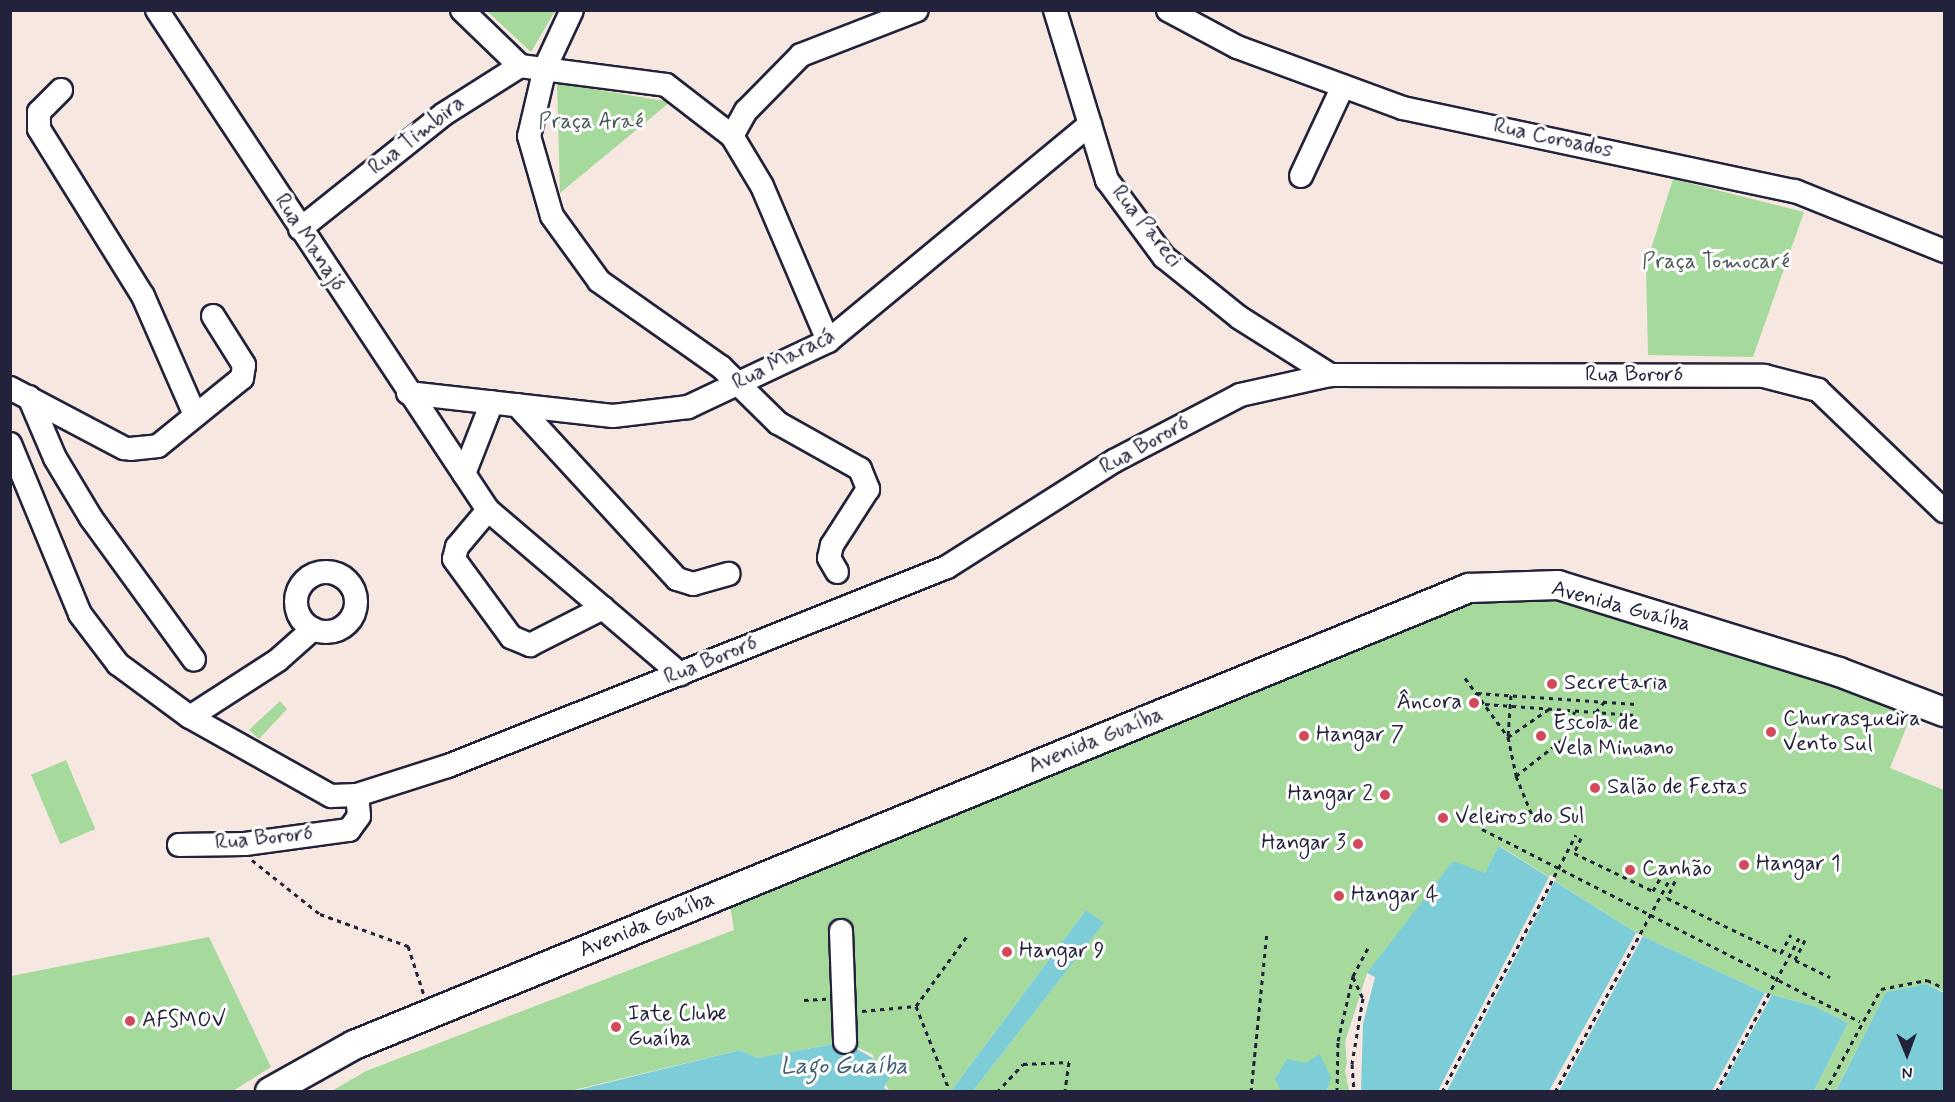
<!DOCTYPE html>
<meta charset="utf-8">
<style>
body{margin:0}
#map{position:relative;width:1955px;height:1102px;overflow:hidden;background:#f7e7e1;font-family:Mynerve,sans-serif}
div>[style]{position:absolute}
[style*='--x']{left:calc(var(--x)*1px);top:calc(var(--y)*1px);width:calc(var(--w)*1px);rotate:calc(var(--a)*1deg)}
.green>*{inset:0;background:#a6da9c;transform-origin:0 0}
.water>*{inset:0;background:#7dcdd8}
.pier>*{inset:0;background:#f7e7e1}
.path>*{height:3px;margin-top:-1.5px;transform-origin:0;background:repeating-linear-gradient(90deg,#22223b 0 4.5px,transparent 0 9px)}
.roads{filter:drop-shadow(2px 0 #22223b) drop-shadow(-2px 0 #22223b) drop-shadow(0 2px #22223b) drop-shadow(0 -2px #22223b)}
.minor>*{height:22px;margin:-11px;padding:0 11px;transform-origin:11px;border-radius:11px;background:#fff}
.minor>.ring{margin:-11px;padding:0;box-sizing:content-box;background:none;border:22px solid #fff;border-radius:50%}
.major>*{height:28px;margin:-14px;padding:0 14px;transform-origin:14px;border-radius:14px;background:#fff}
.dots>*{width:16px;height:16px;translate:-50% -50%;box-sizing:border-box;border:3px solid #fff;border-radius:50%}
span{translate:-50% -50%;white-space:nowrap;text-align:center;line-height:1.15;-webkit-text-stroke:6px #fff;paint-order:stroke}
.park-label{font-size:22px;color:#4a5958}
.street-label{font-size:22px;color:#22223b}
.poi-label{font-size:22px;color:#22223b}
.left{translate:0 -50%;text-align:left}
.right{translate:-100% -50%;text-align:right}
.water-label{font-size:24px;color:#425e72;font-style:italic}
.frame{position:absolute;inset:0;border:12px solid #22223b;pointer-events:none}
.north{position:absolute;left:1877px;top:1024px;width:60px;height:60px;-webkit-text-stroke:4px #fff;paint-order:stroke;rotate:179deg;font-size:16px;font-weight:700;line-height:24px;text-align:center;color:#22223b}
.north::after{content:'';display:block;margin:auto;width:21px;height:27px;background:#22223b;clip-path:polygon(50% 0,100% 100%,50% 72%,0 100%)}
</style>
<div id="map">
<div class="green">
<i style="clip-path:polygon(487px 11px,555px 11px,531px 52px)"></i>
<i style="clip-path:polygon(557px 83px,670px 102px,560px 193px)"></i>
<i style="clip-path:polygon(1673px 179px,1804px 212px,1753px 357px,1648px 355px,1646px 265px)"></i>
<i style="clip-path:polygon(1555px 596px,1913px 711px,1890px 768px,1944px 790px,1944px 992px,1926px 984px,1886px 992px,1836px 1091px,1814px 1091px,1848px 1023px,1814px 1006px,1765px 993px,1640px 935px,1500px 846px,1485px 873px,1367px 973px,1345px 1071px,1349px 1091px,973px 1091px,1103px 924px,1086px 910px,951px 1091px,889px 1091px,872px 1054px,845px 1042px,757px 1058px,740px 1050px,570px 1091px,330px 1092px,366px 1071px,734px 930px,730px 905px,1471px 599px)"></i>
<i style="clip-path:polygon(280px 701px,287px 709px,259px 739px,249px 730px)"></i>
<i style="left:66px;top:760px;width:75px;height:38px;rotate:67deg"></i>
<i style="clip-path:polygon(209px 937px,271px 1067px,233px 1091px,11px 1091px,11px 976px)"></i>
</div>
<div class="water">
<i style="clip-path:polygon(1499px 846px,1640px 935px,1765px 993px,1814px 1006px,1848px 1023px,1814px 1091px,1349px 1092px,1345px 1042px,1367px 973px,1453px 861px,1485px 873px)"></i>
<i style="clip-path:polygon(1086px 910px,1104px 923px,973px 1091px,951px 1091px)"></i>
<i style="clip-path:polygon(1926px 984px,1944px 993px,1944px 1091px,1836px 1091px,1886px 992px)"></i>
<i style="clip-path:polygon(845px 1042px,893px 1070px,884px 1088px,889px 1091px,570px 1092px,740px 1050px,757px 1058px)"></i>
<i style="clip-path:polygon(1320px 1054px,1331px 1078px,1326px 1091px,1281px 1091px,1275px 1079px,1287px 1059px,1306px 1063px)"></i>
</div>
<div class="pier">
<i style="clip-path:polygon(1550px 875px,1556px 878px,1447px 1091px,1438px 1091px)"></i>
<i style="clip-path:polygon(1636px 933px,1643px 936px,1559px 1091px,1549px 1091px)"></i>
<i style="clip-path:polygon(1367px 973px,1375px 977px,1363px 1024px,1361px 1091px,1349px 1091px,1345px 1042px)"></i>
<i style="clip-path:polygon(1765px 993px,1772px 995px,1719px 1091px,1712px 1091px)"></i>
</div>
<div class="path">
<i style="--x:1465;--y:678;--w:73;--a:53.9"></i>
<i style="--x:1508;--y:737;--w:40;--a:78"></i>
<i style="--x:1516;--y:776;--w:42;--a:67.7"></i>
<i style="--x:1477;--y:693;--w:159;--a:4"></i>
<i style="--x:1511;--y:695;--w:42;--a:94.1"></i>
<i style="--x:1508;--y:737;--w:50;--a:-34.3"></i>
<i style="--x:1485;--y:704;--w:150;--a:4.2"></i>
<i style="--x:1596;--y:712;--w:13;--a:-51"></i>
<i style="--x:1516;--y:776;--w:60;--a:-38.2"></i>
<i style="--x:1563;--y:739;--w:30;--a:-67"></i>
<i style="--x:1482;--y:829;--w:424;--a:27"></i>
<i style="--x:1581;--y:838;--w:17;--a:115"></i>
<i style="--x:1574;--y:853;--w:88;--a:25.7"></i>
<i style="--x:1653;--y:891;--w:18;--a:-61"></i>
<i style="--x:252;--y:860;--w:87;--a:38.5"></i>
<i style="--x:320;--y:914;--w:94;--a:20"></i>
<i style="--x:408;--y:946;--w:52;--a:71.9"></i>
<i style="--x:1675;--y:881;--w:19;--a:115"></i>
<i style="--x:1667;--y:898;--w:127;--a:25.8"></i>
<i style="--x:1781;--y:953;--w:21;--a:-62"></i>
<i style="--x:1805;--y:940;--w:22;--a:117"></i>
<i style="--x:1795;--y:960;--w:39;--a:26"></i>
<i style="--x:1353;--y:977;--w:23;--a:65"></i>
<i style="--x:1363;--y:998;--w:67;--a:99.5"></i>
<i style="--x:1352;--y:1064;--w:28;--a:86"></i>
<i style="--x:804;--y:1000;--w:22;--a:-3"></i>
<i style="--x:916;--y:1006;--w:87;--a:-53.9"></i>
<i style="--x:862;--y:1011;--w:54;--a:-5.3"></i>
<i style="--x:916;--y:1006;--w:92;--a:68.4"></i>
<i style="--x:997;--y:1092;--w:38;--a:-47"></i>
<i style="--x:1023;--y:1064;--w:46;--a:-2.5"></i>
<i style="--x:1069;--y:1062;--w:30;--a:98"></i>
<i style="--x:1251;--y:1092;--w:161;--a:-84.3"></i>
<i style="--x:1337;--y:1092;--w:51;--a:-88.9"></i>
<i style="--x:1338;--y:1041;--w:67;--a:-77"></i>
<i style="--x:1353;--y:976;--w:34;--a:-62"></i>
<i style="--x:1442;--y:1092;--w:290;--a:-62.5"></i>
<i style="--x:1555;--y:1092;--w:243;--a:-61.7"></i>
<i style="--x:1716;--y:1092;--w:175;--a:-61.7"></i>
<i style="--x:1825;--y:1092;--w:117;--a:-61.5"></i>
<i style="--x:1881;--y:989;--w:47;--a:-11.1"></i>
<i style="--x:1927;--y:980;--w:19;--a:25"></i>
</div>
<div class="roads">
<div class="minor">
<i style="--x:157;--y:10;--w:600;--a:56.5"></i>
<i style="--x:488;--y:510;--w:253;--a:40.5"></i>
<i style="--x:462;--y:10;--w:81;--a:44"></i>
<i style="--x:572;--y:10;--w:64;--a:115"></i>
<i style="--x:545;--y:68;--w:70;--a:103.2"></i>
<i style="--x:529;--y:136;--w:83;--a:74"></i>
<i style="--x:552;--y:216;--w:80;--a:54.1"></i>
<i style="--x:599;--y:281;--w:149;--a:35.2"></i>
<i style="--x:721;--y:367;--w:80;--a:44.5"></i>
<i style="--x:778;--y:423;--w:94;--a:29.3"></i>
<i style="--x:860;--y:469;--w:22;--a:68"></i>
<i style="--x:868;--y:489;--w:67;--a:122.7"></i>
<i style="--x:832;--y:545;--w:13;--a:103"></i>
<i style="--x:829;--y:558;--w:16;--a:60"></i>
<i style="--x:1055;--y:10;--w:178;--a:73"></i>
<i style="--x:1107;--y:180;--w:96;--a:53.5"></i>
<i style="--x:1164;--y:257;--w:97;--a:38.8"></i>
<i style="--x:1240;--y:318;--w:107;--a:32.3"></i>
<i style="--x:1168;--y:10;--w:78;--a:28.2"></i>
<i style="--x:1237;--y:47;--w:177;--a:20.2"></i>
<i style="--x:1403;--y:108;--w:401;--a:12"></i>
<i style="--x:1795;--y:191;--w:161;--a:21.9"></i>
<i style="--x:61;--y:90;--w:31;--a:135"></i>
<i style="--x:39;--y:112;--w:17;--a:90"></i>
<i style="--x:39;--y:129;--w:197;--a:58.1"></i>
<i style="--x:143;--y:296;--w:128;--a:66.4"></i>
<i style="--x:732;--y:136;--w:29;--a:-61"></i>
<i style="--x:746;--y:111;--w:78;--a:-45.5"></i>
<i style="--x:801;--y:55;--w:124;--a:-21.2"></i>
<i style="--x:1301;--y:176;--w:99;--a:-65"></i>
<i style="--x:300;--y:229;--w:184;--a:-38.6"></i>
<i style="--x:444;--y:114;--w:90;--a:-32.3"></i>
<i style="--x:520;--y:66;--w:147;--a:7.4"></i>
<i style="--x:666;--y:85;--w:83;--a:37.7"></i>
<i style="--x:732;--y:136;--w:58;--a:59"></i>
<i style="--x:762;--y:186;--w:168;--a:66.9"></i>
<i style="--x:10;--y:388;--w:129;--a:27.8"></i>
<i style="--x:408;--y:393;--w:206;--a:6.4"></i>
<i style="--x:613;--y:416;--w:76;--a:-6.8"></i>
<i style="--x:688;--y:407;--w:155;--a:-25.2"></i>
<i style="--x:828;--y:341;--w:340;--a:-39.6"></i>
<i style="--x:29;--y:397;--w:66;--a:66.9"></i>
<i style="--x:55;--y:458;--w:70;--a:59"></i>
<i style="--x:91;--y:518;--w:175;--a:54"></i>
<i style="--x:517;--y:405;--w:236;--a:47.4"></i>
<i style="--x:677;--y:579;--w:17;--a:17"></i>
<i style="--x:693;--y:584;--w:37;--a:-16"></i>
<i style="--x:10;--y:444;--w:184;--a:67.6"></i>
<i style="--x:80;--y:614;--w:63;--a:52.8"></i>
<i style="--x:118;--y:664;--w:89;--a:36.4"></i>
<i style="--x:190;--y:717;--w:162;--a:29.3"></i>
<i style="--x:331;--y:796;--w:26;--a:-2"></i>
<i style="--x:357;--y:795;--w:96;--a:-17.7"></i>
<i style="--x:448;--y:766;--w:537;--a:-21.74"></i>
<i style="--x:947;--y:567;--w:198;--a:-32.4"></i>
<i style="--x:1114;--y:461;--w:142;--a:-27.6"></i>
<i style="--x:1240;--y:395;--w:92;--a:-12.5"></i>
<i style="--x:1330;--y:375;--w:434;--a:0.1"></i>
<i style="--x:1764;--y:376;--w:56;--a:14.5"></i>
<i style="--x:1818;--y:390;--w:175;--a:43.8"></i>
<i style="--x:130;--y:449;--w:28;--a:-6"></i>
<i style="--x:158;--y:446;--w:108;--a:-39"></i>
<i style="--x:242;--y:378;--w:13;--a:-81"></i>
<i style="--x:244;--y:365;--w:58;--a:-122.3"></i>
<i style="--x:464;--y:474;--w:77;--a:-68.7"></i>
<i style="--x:488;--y:510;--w:48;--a:130"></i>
<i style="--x:457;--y:547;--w:12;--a:104"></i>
<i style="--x:454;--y:559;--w:97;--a:53.8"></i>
<i style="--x:511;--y:637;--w:21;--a:23"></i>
<i style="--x:530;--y:645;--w:82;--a:-26.9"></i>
<i class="ring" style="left:296px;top:572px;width:38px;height:38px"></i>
<i style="--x:190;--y:717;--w:105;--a:-32.9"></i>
<i style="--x:278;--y:660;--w:47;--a:-41.5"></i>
<i style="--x:179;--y:845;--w:66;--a:-0.9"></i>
<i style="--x:245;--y:844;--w:105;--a:-7.7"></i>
<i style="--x:349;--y:830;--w:17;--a:-54"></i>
<i style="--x:359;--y:816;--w:21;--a:-95"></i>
<i style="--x:841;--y:931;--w:111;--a:87.9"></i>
</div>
<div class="major">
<i style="--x:270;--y:1092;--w:96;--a:-29.2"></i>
<i style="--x:354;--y:1045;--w:1205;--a:-22.29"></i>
<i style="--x:1469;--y:588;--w:89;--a:-1.9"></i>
<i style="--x:1558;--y:585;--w:294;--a:17.2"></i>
<i style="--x:1839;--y:672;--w:112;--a:20.9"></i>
</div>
</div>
<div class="dots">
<i style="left:1552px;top:684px;background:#d1495b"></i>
<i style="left:1474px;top:703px;background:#d1495b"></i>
<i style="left:1771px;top:732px;background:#d1495b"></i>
<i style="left:1304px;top:736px;background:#d1495b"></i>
<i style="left:1541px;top:736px;background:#d1495b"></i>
<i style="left:1595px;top:788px;background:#d1495b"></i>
<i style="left:1385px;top:795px;background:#d1495b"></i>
<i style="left:1443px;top:818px;background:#d1495b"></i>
<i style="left:1358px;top:844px;background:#d1495b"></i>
<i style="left:1744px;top:865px;background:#d1495b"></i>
<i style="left:1630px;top:870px;background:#d1495b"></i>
<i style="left:1339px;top:896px;background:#d1495b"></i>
<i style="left:1007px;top:952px;background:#d1495b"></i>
<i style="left:130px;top:1021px;background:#d1495b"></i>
<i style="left:616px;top:1027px;background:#d1495b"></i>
</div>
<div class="park-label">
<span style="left:591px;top:123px">Praça Araé</span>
<span style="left:1716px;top:263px">Praça Tomocaré</span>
</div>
<div class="street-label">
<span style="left:417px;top:136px;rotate:-38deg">Rua Timbira</span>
<span style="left:1553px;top:139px;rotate:12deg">Rua Coroados</span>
<span style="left:1146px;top:227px;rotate:51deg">Rua Pareci</span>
<span style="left:309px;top:243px;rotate:57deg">Rua Manajó</span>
<span style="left:784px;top:360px;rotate:-27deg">Rua Maracá</span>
<span style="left:1634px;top:376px">Rua Bororó</span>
<span style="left:1145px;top:446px;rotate:-29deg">Rua Bororó</span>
<span style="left:1621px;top:607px;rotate:15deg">Avenida Guaíba</span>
<span style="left:711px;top:661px;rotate:-22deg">Rua Bororó</span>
<span style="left:1096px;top:741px;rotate:-22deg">Avenida Guaíba</span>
<span style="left:264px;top:839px;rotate:-6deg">Rua Bororó</span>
<span style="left:647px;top:925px;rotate:-22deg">Avenida Guaíba</span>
</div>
<div class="poi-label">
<span class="left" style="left:1564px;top:684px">Secretaria</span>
<span class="right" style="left:1462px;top:703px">Âncora</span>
<span class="left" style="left:1783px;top:732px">Churrasqueira<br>Vento Sul</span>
<span class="left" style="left:1553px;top:736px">Escola de<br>Vela Minuano</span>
<span class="left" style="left:1316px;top:736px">Hangar 7</span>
<span class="left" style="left:1607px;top:788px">Salão de Festas</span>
<span class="right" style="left:1373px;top:795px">Hangar 2</span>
<span class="left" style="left:1455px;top:818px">Veleiros do Sul</span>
<span class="right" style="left:1346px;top:844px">Hangar 3</span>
<span class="left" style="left:1756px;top:865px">Hangar 1</span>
<span class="left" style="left:1642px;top:870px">Canhão</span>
<span class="left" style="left:1351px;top:896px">Hangar 4</span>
<span class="left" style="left:1019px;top:952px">Hangar 9</span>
<span class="left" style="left:628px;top:1027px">Iate Clube<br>Guaíba</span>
<span class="left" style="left:142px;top:1021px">AFSMOV</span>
</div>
<div class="water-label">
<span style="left:844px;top:1067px">Lago Guaíba</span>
</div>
<div class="frame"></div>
<div class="north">N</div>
</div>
